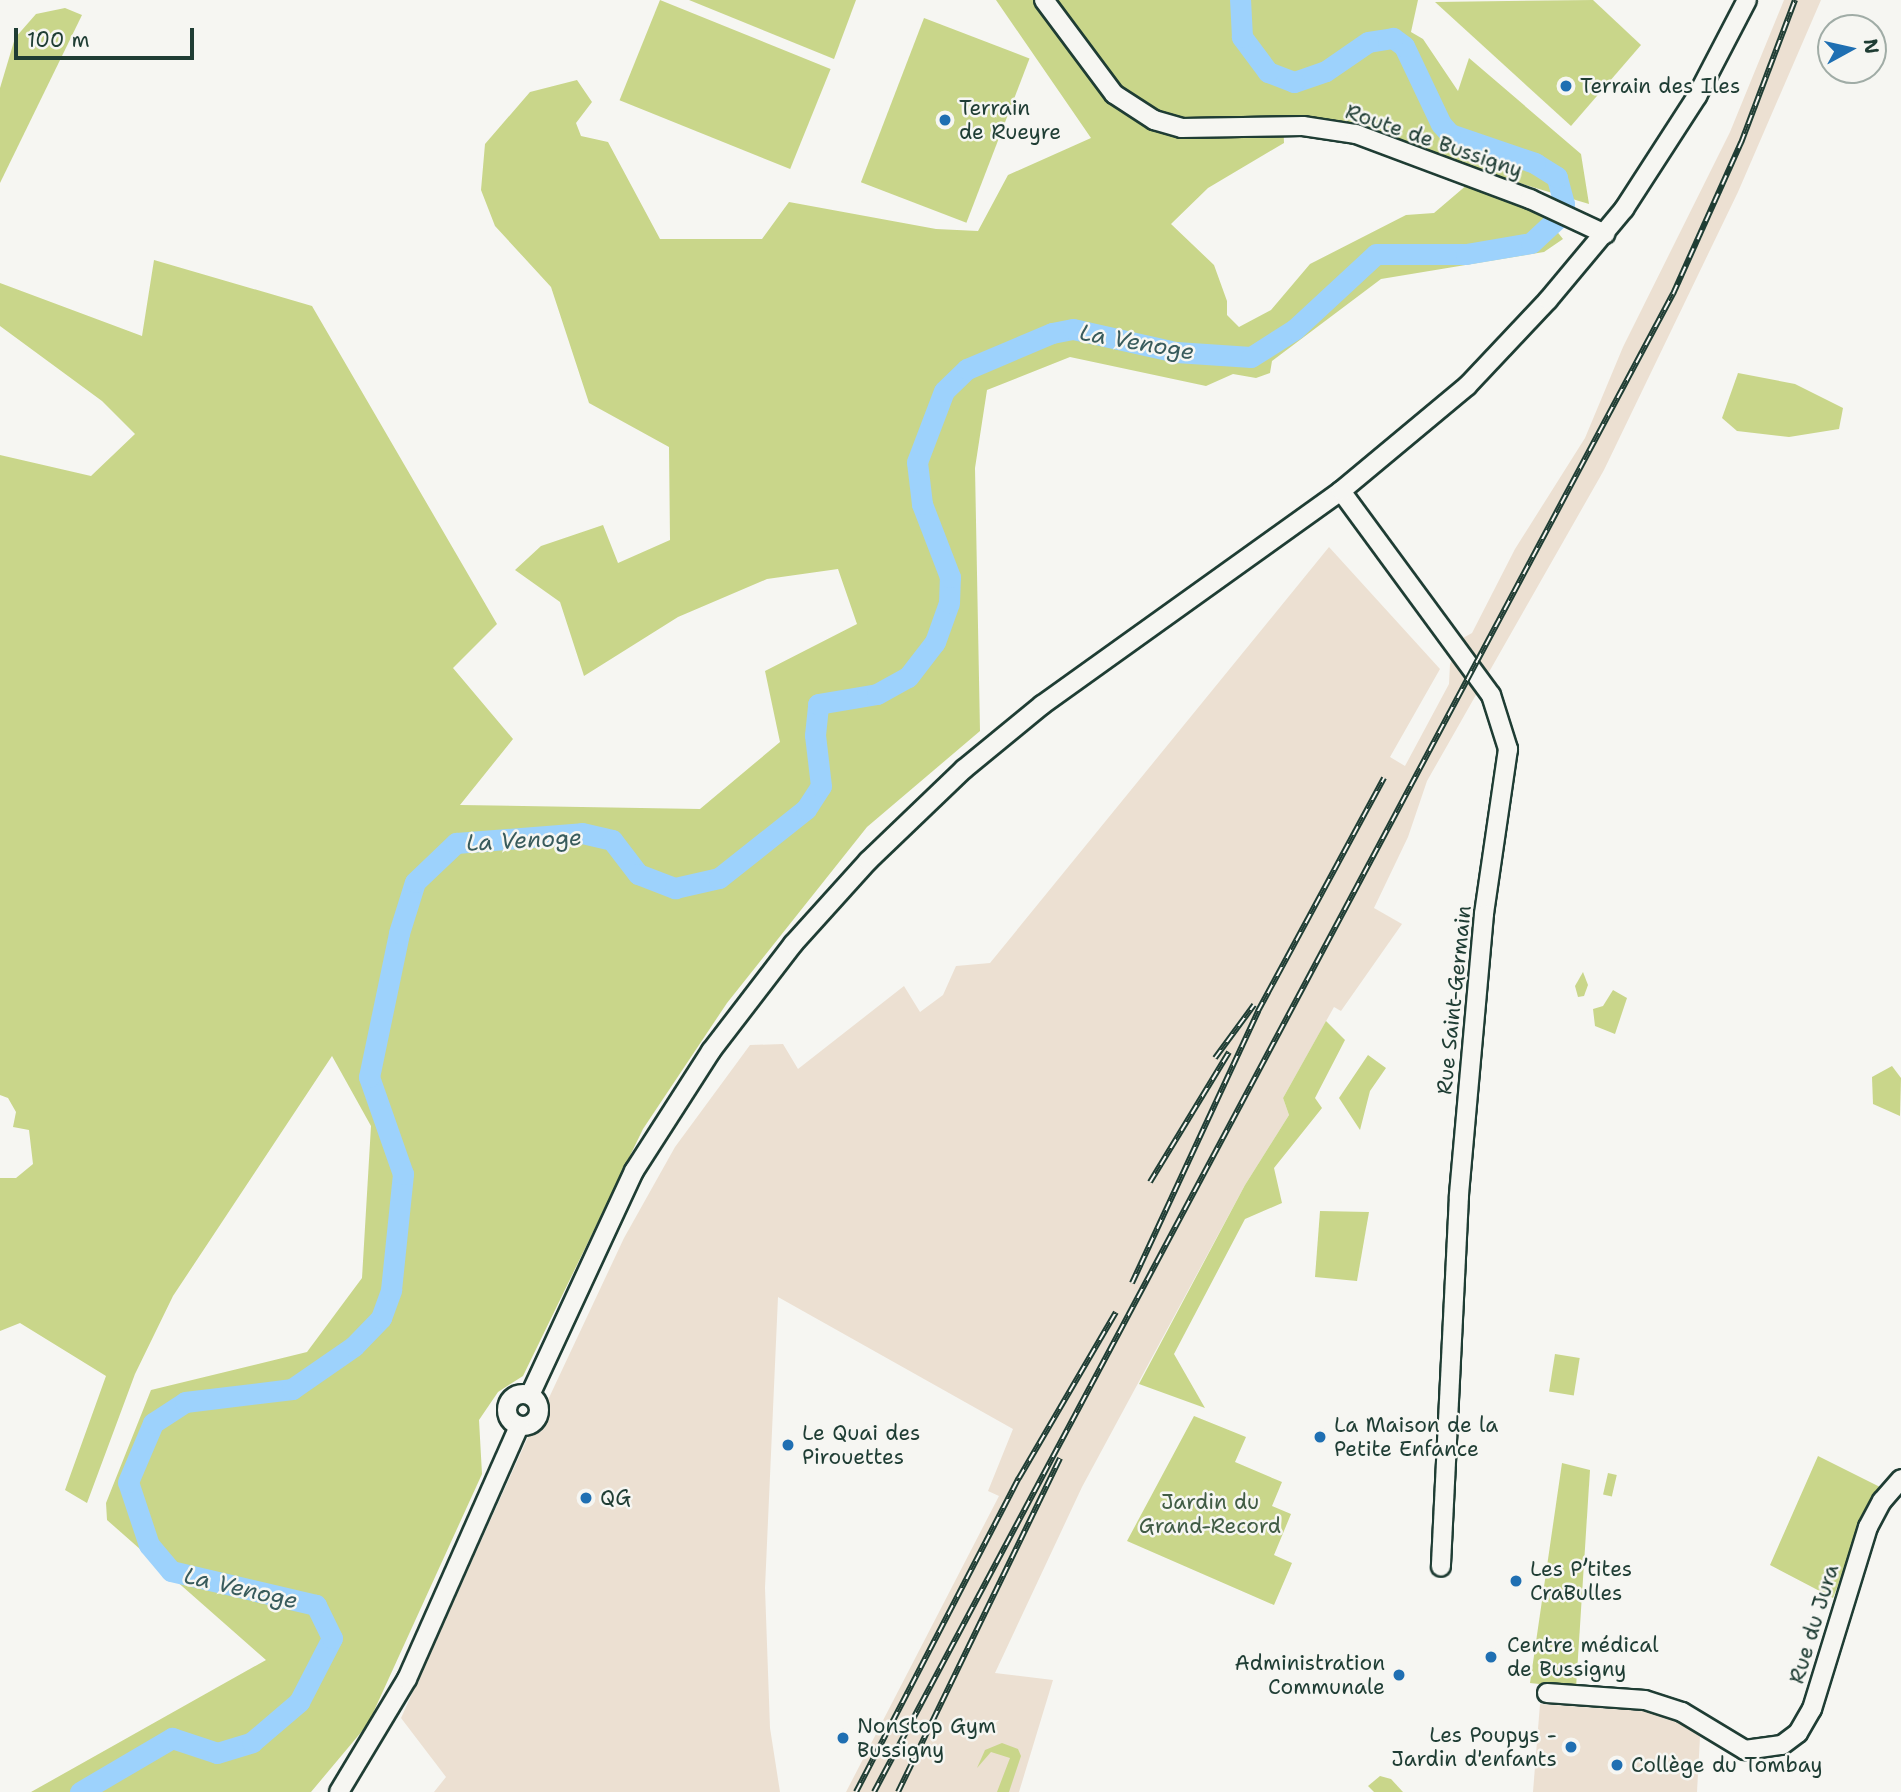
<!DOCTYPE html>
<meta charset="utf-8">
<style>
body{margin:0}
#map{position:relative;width:1901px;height:1792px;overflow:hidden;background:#f6f6f2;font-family:"Shantell Sans",sans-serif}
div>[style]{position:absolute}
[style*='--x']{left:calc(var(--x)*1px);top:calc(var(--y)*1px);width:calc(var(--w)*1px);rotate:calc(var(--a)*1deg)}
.built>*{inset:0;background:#ece0d2}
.green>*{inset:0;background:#c9d68a;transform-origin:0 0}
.river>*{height:21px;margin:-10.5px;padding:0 10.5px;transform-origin:10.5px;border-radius:10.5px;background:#9dd2fc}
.roads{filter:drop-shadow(2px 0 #1f3d34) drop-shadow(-2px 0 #1f3d34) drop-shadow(0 2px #1f3d34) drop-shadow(0 -2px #1f3d34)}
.secondary>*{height:18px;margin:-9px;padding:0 9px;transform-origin:9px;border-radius:9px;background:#f6f6f2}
.secondary>.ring{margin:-9px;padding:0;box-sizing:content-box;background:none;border:18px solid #f6f6f2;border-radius:50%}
.rail>*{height:6px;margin-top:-3px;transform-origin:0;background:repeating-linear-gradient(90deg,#f6f6f2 0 10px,#1f3d34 0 20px);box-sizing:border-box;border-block:2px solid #1f3d34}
.dots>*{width:19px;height:19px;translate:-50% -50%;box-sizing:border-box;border:4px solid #f6f6f2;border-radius:50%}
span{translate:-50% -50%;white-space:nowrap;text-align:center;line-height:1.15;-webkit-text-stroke:5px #f6f6f2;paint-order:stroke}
.poi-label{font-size:21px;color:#1f3d34}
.left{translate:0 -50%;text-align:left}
.right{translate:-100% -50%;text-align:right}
.street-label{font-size:21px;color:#1f3d34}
.park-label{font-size:21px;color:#415c45}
.water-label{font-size:23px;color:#385b5c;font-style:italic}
.north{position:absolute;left:1817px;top:14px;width:70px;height:70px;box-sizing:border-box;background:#f6f6f2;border:2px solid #a0aca6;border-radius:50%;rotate:82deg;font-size:19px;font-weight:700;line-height:28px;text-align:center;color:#1f3d34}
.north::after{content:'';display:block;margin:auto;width:24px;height:32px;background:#1f6fb2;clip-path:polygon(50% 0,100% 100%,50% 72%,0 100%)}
.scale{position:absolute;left:14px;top:28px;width:180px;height:32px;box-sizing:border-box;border:4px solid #1f3d34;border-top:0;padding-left:9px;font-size:21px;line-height:24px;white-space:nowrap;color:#1f3d34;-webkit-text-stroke:5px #f6f6f2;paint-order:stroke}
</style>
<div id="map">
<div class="built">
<i style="clip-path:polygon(1784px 0,1821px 0,1738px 192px,1604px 470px,1427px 781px,1408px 837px,1374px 908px,1402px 924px,1341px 1011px,1334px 1007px,1283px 1098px,1289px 1115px,1245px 1185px,1082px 1487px,995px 1673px,1053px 1680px,1019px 1792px,846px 1792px,999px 1496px,988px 1491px,1013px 1429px,778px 1297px,765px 1588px,770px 1728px,780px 1792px,434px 1792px,446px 1777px,401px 1718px,528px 1437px,542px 1431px,547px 1402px,624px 1238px,675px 1147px,750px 1045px,783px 1044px,798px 1069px,904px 986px,920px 1012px,943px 995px,956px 966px,990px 963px,1329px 547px,1440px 669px,1390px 757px,1405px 766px,1449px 684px,1450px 664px,1463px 638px,1472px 633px,1515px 549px,1585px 438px,1623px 347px,1730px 132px)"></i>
<i style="clip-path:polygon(1540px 1704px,1645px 1711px,1677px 1719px,1700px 1737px,1697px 1792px,1533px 1792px)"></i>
</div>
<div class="green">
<i style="left:660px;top:0;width:184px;height:108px;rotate:22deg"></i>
<i style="clip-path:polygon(689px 0,856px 0,834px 59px)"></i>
<i style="clip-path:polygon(996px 0,1418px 0,1411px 32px,1423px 39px,1458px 91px,1469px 58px,1581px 154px,1589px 204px,1469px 168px,1361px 123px,1283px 119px,1284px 143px,1208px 188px,1171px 224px,1214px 265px,1227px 301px,1227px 315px,1239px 327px,1271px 310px,1310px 264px,1406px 215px,1434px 213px,1468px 184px,1543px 214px,1563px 239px,1544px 252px,1381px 279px,1272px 361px,1270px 373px,1256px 378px,1233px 374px,1206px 386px,1070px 357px,987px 390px,975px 468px,980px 731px,867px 827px,727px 1003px,643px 1129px,523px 1376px,498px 1392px,479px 1420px,482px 1474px,368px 1724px,311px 1792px,31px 1792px,266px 1660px,107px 1520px,106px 1503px,151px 1390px,307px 1352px,362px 1278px,371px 1126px,332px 1056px,173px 1296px,135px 1374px,87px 1503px,65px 1490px,106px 1376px,20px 1323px,0 1331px,0 1178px,16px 1178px,33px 1164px,29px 1130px,13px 1127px,16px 1112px,8px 1098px,0 1095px,0 455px,91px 476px,135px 434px,102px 401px,0 326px,0 283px,142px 336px,154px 260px,312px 306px,497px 624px,453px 668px,513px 739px,460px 805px,700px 809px,780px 742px,765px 671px,857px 624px,838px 569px,767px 579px,678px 617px,584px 676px,560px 602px,515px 570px,541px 546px,603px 525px,618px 563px,670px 540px,669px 447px,589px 403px,551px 287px,495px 226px,481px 190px,485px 144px,530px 92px,577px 80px,592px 102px,576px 123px,581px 136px,608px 142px,660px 239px,762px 239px,789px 202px,936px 229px,978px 231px,1008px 175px,1091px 138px)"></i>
<i style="clip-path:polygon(1593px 0,1641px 45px,1571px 126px,1435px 2px)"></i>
<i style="clip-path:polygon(65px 8px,82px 15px,0 183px,0 88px,15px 38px,36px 14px)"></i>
<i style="left:924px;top:18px;width:113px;height:176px;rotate:21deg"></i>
<i style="clip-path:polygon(1738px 373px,1795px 384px,1843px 408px,1839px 429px,1789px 437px,1737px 431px,1722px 418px)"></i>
<i style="clip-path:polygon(1583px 972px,1588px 985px,1584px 996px,1578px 997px,1575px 986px)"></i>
<i style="clip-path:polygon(1613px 990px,1627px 998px,1615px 1034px,1595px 1026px,1593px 1009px,1603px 1006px)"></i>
<i style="clip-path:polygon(1326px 1021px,1345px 1040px,1315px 1098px,1322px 1108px,1274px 1168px,1282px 1203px,1245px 1219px,1174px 1354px,1205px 1408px,1139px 1384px,1245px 1185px,1289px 1115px,1283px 1098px)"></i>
<i style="clip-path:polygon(1368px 1055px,1386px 1068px,1370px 1091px,1360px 1130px,1339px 1098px)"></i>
<i style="clip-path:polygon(1892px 1066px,1901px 1078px,1900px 1116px,1873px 1104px,1872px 1077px)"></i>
<i style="clip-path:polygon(1320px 1211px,1369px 1212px,1357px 1281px,1315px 1277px)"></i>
<i style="left:1555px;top:1354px;width:25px;height:38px;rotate:9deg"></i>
<i style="clip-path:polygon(1194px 1416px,1246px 1437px,1235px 1462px,1282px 1482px,1272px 1506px,1291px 1514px,1274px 1555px,1292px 1563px,1274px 1605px,1127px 1541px)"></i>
<i style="clip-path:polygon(1818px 1456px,1882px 1488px,1872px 1499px,1833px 1598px,1770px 1565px)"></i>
<i style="clip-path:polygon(1562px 1463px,1590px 1470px,1576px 1688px,1530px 1683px)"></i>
<i style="left:1608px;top:1473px;width:9px;height:22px;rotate:13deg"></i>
<i style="clip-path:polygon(1002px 1743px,1018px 1749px,1021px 1756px,1009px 1792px,997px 1792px,1010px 1758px,991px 1752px,977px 1768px,985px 1750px)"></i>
<i style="clip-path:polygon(1380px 1776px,1391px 1779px,1403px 1792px,1374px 1792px,1368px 1786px)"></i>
</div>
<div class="river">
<i style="--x:80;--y:1792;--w:107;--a:-30.4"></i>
<i style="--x:172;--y:1738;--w:47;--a:18.4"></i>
<i style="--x:217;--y:1753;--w:37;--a:-17"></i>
<i style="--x:252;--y:1742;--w:62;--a:-40.4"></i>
<i style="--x:299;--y:1702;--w:72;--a:-62.7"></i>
<i style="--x:332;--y:1638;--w:37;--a:-116"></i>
<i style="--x:316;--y:1605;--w:149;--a:-166.8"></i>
<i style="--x:171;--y:1571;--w:34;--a:-130"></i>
<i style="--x:149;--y:1545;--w:66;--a:-108.4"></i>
<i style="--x:128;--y:1482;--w:64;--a:-67"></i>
<i style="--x:153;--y:1423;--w:38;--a:-33"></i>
<i style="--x:185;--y:1402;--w:108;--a:-6.9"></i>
<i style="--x:292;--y:1389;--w:75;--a:-34.7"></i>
<i style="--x:354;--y:1346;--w:39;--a:-46"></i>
<i style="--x:381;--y:1318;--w:30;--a:-70"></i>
<i style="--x:391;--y:1290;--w:117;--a:-84.1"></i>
<i style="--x:403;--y:1174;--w:103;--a:-109.3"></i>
<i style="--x:369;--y:1077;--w:147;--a:-78.2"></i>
<i style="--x:399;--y:933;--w:53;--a:-72.6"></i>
<i style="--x:415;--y:882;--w:57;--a:-43.6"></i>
<i style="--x:456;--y:843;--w:126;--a:-4.5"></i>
<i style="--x:582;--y:833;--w:31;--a:13"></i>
<i style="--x:612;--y:840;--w:43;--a:52.6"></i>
<i style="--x:638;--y:874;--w:40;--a:21"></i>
<i style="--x:675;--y:888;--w:45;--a:-12.8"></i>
<i style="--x:719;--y:878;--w:111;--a:-38.4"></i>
<i style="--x:806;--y:809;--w:27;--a:-57"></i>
<i style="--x:821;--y:786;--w:51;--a:-96.7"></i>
<i style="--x:815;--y:735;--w:31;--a:-84"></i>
<i style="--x:818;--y:704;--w:60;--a:-9.6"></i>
<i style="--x:877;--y:694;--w:35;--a:-29"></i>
<i style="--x:908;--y:677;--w:44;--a:-52.4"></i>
<i style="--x:935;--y:642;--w:41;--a:-70.3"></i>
<i style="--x:949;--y:603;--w:26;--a:-88"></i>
<i style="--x:950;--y:577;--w:78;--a:-111"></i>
<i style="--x:922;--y:504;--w:42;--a:-96.8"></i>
<i style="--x:917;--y:462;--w:76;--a:-69.2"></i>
<i style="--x:944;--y:391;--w:32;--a:-44"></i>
<i style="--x:967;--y:369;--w:92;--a:-23"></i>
<i style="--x:1052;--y:333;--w:21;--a:-11"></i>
<i style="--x:1073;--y:329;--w:106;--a:12.6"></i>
<i style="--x:1176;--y:352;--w:75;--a:3.8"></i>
<i style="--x:1251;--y:357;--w:52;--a:-32.5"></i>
<i style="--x:1295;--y:329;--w:110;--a:-42.8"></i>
<i style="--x:1376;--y:254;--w:90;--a:0"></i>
<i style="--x:1466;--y:254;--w:66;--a:-9.6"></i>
<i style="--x:1531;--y:243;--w:40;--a:-43"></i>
<i style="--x:1560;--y:216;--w:13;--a:-72"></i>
<i style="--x:1564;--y:204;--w:28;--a:-105"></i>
<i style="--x:1557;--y:177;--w:26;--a:-148"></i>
<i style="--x:1535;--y:163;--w:90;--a:-161.2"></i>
<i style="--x:1450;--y:134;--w:13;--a:-132"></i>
<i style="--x:1441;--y:124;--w:86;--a:-115.4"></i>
<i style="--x:1404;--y:46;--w:14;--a:-144"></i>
<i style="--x:1393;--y:38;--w:25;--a:171"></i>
<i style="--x:1368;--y:42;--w:51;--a:145.4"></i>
<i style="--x:1326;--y:71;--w:34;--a:161"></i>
<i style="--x:1294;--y:82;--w:28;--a:-159"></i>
<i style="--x:1268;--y:72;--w:44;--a:-126.6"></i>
<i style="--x:1242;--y:37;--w:37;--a:-93"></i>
</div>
<div class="roads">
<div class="secondary">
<i style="--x:1044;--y:0;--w:117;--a:53.3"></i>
<i style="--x:1114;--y:94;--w:48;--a:33"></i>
<i style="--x:1154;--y:120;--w:29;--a:16"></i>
<i style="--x:1182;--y:128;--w:121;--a:-0.9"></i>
<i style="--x:1303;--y:126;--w:54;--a:8.6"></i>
<i style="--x:1356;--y:134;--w:186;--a:20.5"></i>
<i style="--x:1530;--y:199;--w:83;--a:25"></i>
<i style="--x:1341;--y:491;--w:253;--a:53.7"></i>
<i style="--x:1491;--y:695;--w:57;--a:72.5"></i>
<i style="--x:1508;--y:749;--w:167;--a:98.3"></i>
<i style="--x:1484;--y:914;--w:283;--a:95.1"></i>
<i style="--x:1459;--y:1196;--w:371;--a:92.8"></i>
<i class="ring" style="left:507px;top:1394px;width:14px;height:14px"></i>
<i style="--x:530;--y:1395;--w:247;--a:-65.1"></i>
<i style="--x:634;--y:1171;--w:143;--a:-57.3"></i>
<i style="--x:711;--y:1051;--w:135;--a:-52.5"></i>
<i style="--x:793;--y:944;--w:112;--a:-47.9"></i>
<i style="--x:868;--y:861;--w:133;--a:-43.8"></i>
<i style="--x:964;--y:769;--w:101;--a:-39.4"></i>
<i style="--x:1042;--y:705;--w:368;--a:-35.6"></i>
<i style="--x:1341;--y:491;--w:164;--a:-39.8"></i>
<i style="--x:1467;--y:386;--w:118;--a:-46.7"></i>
<i style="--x:1548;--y:300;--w:119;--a:-50.1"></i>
<i style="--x:1624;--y:209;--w:135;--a:-57.1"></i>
<i style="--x:1697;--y:96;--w:108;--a:-62.5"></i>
<i style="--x:1547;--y:1693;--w:98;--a:4.1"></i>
<i style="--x:1645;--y:1700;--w:39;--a:18"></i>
<i style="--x:1682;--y:1712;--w:74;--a:31.1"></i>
<i style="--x:1745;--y:1750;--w:37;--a:-8"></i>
<i style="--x:1782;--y:1745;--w:20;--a:-37"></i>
<i style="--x:1798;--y:1733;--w:28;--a:-60"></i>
<i style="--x:1812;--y:1709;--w:190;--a:-72.9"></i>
<i style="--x:1868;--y:1527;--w:30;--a:-62"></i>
<i style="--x:1882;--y:1501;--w:29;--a:-49"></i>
<i style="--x:339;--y:1792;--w:132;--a:-59"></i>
<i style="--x:407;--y:1679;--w:277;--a:-66.1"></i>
</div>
</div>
<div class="rail">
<i style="--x:1215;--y:1058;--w:66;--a:-53.7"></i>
<i style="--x:1150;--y:1182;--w:152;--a:-58.7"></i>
<i style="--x:1132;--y:1283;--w:300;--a:-65.1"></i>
<i style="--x:1258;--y:1011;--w:265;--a:-61.6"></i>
<i style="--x:856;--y:1792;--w:354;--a:-62.6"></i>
<i style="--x:1019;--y:1478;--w:192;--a:-59.7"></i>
<i style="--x:874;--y:1792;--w:1698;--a:-61.93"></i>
<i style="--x:1673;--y:294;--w:166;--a:-65.8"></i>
<i style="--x:1741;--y:143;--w:153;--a:-69.3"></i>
<i style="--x:898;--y:1792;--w:371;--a:-64.1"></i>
</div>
<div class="dots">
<i style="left:1566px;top:86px;background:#1f6fb2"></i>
<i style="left:945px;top:120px;background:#1f6fb2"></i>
<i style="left:1320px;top:1437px;background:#1f6fb2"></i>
<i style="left:788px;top:1445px;background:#1f6fb2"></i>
<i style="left:586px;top:1498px;background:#1f6fb2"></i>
<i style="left:1516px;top:1581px;background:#1f6fb2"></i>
<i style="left:1491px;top:1657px;background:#1f6fb2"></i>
<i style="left:1399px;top:1675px;background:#1f6fb2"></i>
<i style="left:843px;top:1738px;background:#1f6fb2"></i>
<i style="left:1571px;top:1747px;background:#1f6fb2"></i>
<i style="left:1617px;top:1765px;background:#1f6fb2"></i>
</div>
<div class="poi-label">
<span class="left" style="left:1580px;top:86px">Terrain des Iles</span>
<span class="left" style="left:959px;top:120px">Terrain<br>de Rueyre</span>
<span class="left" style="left:1334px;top:1437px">La Maison de la<br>Petite Enfance</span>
<span class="left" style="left:802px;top:1445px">Le Quai des<br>Pirouettes</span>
<span class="left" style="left:600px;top:1498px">QG</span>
<span class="left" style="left:1530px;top:1581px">Les P’tites<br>CraBulles</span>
<span class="left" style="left:1507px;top:1657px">Centre médical<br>de Bussigny</span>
<span class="right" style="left:1385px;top:1675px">Administration<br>Communale</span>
<span class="left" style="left:857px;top:1738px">NonStop Gym<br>Bussigny</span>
<span class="right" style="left:1557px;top:1747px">Les Poupys -<br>Jardin d'enfants</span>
<span class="left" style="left:1631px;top:1765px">Collège du Tombay</span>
</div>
<div class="street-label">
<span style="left:1434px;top:141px;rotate:19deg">Route de Bussigny</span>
<span style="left:1454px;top:1000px;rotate:-84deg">Rue Saint-Germain</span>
<span style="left:1814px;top:1624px;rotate:-73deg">Rue du Jura</span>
</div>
<div class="park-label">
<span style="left:1210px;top:1514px">Jardin du<br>Grand-Record</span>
</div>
<div class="water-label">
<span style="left:1137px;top:342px;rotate:10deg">La Venoge</span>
<span style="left:524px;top:840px;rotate:-3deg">La Venoge</span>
<span style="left:241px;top:1588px;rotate:13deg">La Venoge</span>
</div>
<div class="north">N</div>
<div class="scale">100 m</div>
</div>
